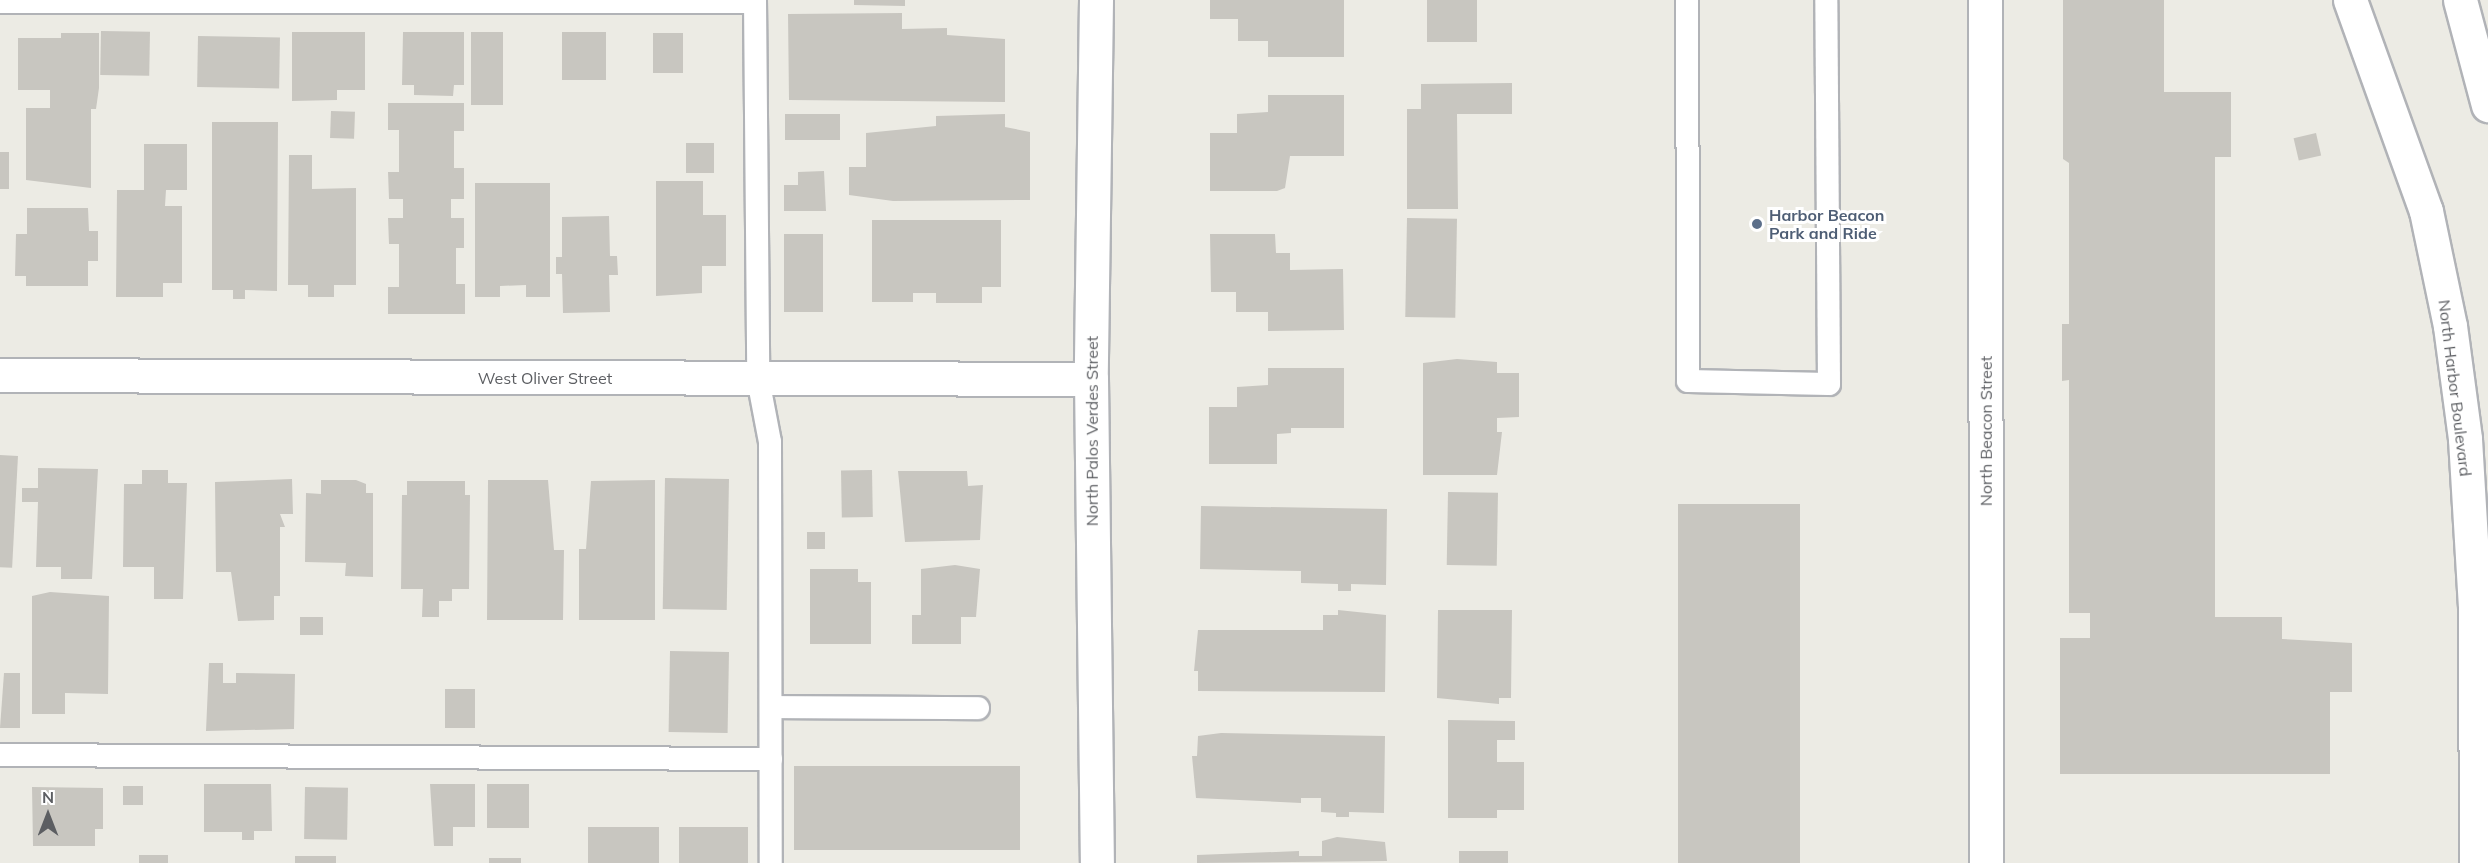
<!DOCTYPE html>
<style>
body{margin:0}
#map{position:relative;width:2488px;height:863px;overflow:hidden;background:#ecebe4;font-family:Mulish,sans-serif}
div>[style]{position:absolute}
[style*='--x']{left:calc(var(--x)*1px);top:calc(var(--y)*1px);width:calc(var(--w)*1px);rotate:calc(var(--a)*1deg)}
.building>*{inset:0;background:#c8c6c0;transform-origin:0 0}
.roads{filter:drop-shadow(2px 0 #b1b3b7) drop-shadow(-2px 0 #b1b3b7) drop-shadow(0 2px #b1b3b7) drop-shadow(0 -2px #b1b3b7)}
.lane>*{height:22px;margin:-11px;padding:0 11px;transform-origin:11px;border-radius:11px;background:#fff}
.street>*{height:33px;margin:-16.5px;padding:0 16.5px;transform-origin:16.5px;border-radius:16.5px;background:#fff}
.secondary>*{height:33px;margin:-16.5px;padding:0 16.5px;transform-origin:16.5px;border-radius:16.5px;background:#fff}
.dots>*{width:16px;height:16px;translate:-50% -50%;box-sizing:border-box;border:3px solid #fff;border-radius:50%}
span{translate:-50% -50%;white-space:nowrap;text-align:center;line-height:1.15;-webkit-text-stroke:6px #fff;paint-order:stroke}
.service-label{font-size:16px;color:#4e5e75;font-weight:700}
.left{translate:0 -50%;text-align:left}
.street-label{font-size:16px;color:#5c5e62}
.north{position:absolute;left:18px;top:785px;width:60px;height:60px;-webkit-text-stroke:4px #fff;paint-order:stroke;rotate:0deg;font-size:16px;font-weight:700;line-height:24px;text-align:center;color:#5c5e62}
.north::after{content:'';display:block;margin:auto;width:21px;height:27px;background:#5c5e62;clip-path:polygon(50% 0,100% 100%,50% 72%,0 100%)}
</style>
<div id="map">
<div class="building">
<i style="clip-path:polygon(854px 0,905px 0,905px 6px,854px 5px)"></i>
<i style="clip-path:polygon(1210px 0,1344px 0,1344px 57px,1268px 57px,1268px 41px,1238px 41px,1238px 19px,1210px 19px)"></i>
<i style="left:1427px;top:0;width:50px;height:42px"></i>
<i style="clip-path:polygon(2063px 0,2164px 0,2164px 92px,2231px 92px,2231px 157px,2215px 157px,2215px 617px,2282px 617px,2282px 639px,2352px 643px,2352px 692px,2330px 692px,2330px 774px,2060px 774px,2060px 638px,2090px 638px,2090px 613px,2069px 613px,2069px 380px,2062px 381px,2062px 324px,2069px 324px,2069px 163px,2063px 159px)"></i>
<i style="clip-path:polygon(902px 13px,902px 29px,947px 28px,947px 35px,1005px 39px,1005px 102px,789px 100px,788px 14px)"></i>
<i style="left:101px;top:31px;width:49px;height:44px;rotate:1deg"></i>
<i style="clip-path:polygon(292px 32px,365px 32px,365px 90px,337px 90px,337px 100px,292px 101px)"></i>
<i style="clip-path:polygon(403px 32px,464px 32px,464px 85px,454px 85px,453px 96px,414px 95px,414px 85px,402px 85px)"></i>
<i style="left:471px;top:32px;width:32px;height:73px"></i>
<i style="left:562px;top:32px;width:44px;height:48px"></i>
<i style="clip-path:polygon(61px 33px,99px 33px,99px 88px,96px 109px,91px 109px,91px 188px,26px 180px,26px 108px,50px 108px,50px 90px,18px 90px,18px 38px,61px 38px)"></i>
<i style="left:653px;top:33px;width:30px;height:40px"></i>
<i style="left:198px;top:36px;width:82px;height:51px;rotate:1deg"></i>
<i style="clip-path:polygon(1512px 83px,1512px 114px,1457px 114px,1458px 209px,1407px 209px,1407px 109px,1421px 109px,1421px 84px)"></i>
<i style="clip-path:polygon(1268px 95px,1344px 95px,1344px 156px,1290px 156px,1285px 188px,1277px 191px,1210px 191px,1210px 133px,1237px 133px,1237px 114px,1268px 112px)"></i>
<i style="clip-path:polygon(388px 103px,464px 103px,464px 131px,454px 131px,454px 168px,464px 168px,464px 199px,451px 199px,451px 218px,464px 218px,464px 248px,456px 248px,456px 284px,465px 284px,465px 314px,388px 314px,388px 287px,399px 287px,399px 244px,389px 244px,388px 218px,403px 218px,403px 199px,389px 199px,388px 172px,399px 172px,399px 130px,388px 130px)"></i>
<i style="left:331px;top:111px;width:24px;height:27px;rotate:2deg"></i>
<i style="left:785px;top:114px;width:55px;height:26px"></i>
<i style="clip-path:polygon(1005px 114px,1005px 127px,1030px 132px,1030px 200px,893px 201px,849px 195px,849px 167px,866px 167px,866px 133px,936px 126px,936px 116px)"></i>
<i style="clip-path:polygon(212px 122px,278px 122px,277px 291px,245px 290px,245px 299px,233px 299px,233px 290px,212px 290px)"></i>
<i style="left:2316px;top:133px;width:23px;height:23px;rotate:77deg"></i>
<i style="left:686px;top:143px;width:28px;height:30px"></i>
<i style="clip-path:polygon(144px 144px,187px 144px,187px 190px,166px 190px,165px 206px,182px 206px,182px 283px,163px 283px,163px 297px,116px 297px,117px 190px,144px 190px)"></i>
<i style="left:0;top:152px;width:9px;height:37px"></i>
<i style="clip-path:polygon(289px 155px,312px 155px,312px 189px,356px 188px,356px 285px,334px 285px,334px 297px,308px 297px,308px 285px,288px 285px)"></i>
<i style="clip-path:polygon(824px 171px,826px 211px,784px 211px,784px 185px,798px 185px,798px 172px)"></i>
<i style="clip-path:polygon(656px 181px,703px 181px,703px 215px,726px 215px,726px 266px,702px 266px,702px 293px,656px 296px)"></i>
<i style="clip-path:polygon(475px 183px,550px 183px,550px 297px,526px 297px,526px 285px,500px 286px,500px 297px,475px 297px)"></i>
<i style="clip-path:polygon(27px 208px,88px 208px,89px 231px,98px 231px,98px 261px,88px 261px,88px 286px,26px 286px,26px 276px,15px 276px,16px 234px,27px 234px)"></i>
<i style="clip-path:polygon(609px 216px,610px 256px,617px 256px,618px 275px,609px 275px,610px 312px,563px 313px,562px 274px,556px 274px,556px 257px,562px 257px,562px 217px)"></i>
<i style="left:1407px;top:218px;width:50px;height:99px;rotate:1deg"></i>
<i style="clip-path:polygon(872px 220px,1001px 220px,1001px 287px,982px 287px,982px 303px,936px 303px,936px 293px,913px 293px,913px 302px,872px 302px)"></i>
<i style="left:784px;top:234px;width:39px;height:78px"></i>
<i style="clip-path:polygon(1210px 234px,1275px 234px,1276px 253px,1290px 253px,1290px 270px,1343px 269px,1344px 330px,1268px 331px,1268px 312px,1236px 312px,1236px 292px,1211px 292px)"></i>
<i style="clip-path:polygon(1457px 359px,1497px 362px,1497px 373px,1519px 373px,1519px 417px,1497px 418px,1497px 432px,1502px 432px,1497px 475px,1423px 475px,1423px 363px)"></i>
<i style="clip-path:polygon(1268px 368px,1344px 368px,1344px 428px,1291px 428px,1291px 433px,1277px 434px,1277px 464px,1209px 464px,1209px 407px,1237px 407px,1237px 387px,1268px 385px)"></i>
<i style="left:0;top:455px;width:18px;height:112px;rotate:3deg"></i>
<i style="clip-path:polygon(38px 468px,98px 469px,92px 579px,61px 579px,61px 567px,36px 567px,38px 502px,22px 502px,22px 488px,38px 488px)"></i>
<i style="clip-path:polygon(142px 470px,168px 470px,168px 483px,187px 483px,183px 599px,154px 599px,154px 567px,123px 567px,124px 484px,142px 484px)"></i>
<i style="left:872px;top:470px;width:47px;height:31px;rotate:89deg"></i>
<i style="clip-path:polygon(898px 471px,967px 471px,968px 486px,983px 485px,980px 540px,905px 542px)"></i>
<i style="left:665px;top:478px;width:64px;height:131px;rotate:1deg"></i>
<i style="clip-path:polygon(292px 479px,293px 514px,280px 514px,285px 527px,280px 527px,280px 596px,274px 596px,274px 620px,238px 621px,231px 572px,216px 572px,215px 482px)"></i>
<i style="clip-path:polygon(321px 480px,356px 480px,366px 484px,366px 493px,373px 493px,373px 577px,345px 576px,346px 563px,305px 562px,306px 493px,321px 494px)"></i>
<i style="clip-path:polygon(488px 480px,548px 480px,554px 550px,564px 550px,563px 620px,487px 620px)"></i>
<i style="clip-path:polygon(655px 480px,655px 620px,579px 620px,579px 549px,586px 549px,591px 481px)"></i>
<i style="clip-path:polygon(407px 481px,465px 481px,465px 495px,470px 495px,469px 589px,452px 589px,452px 601px,439px 601px,439px 617px,422px 617px,423px 589px,401px 589px,402px 495px,407px 495px)"></i>
<i style="left:1448px;top:492px;width:50px;height:73px;rotate:1deg"></i>
<i style="left:1678px;top:504px;width:122px;height:359px"></i>
<i style="clip-path:polygon(1201px 506px,1387px 509px,1386px 585px,1351px 584px,1351px 591px,1338px 591px,1338px 584px,1301px 583px,1301px 571px,1200px 569px)"></i>
<i style="left:807px;top:532px;width:18px;height:17px"></i>
<i style="clip-path:polygon(955px 565px,980px 569px,976px 617px,961px 617px,961px 644px,912px 644px,912px 615px,921px 615px,921px 569px)"></i>
<i style="clip-path:polygon(810px 569px,858px 569px,858px 582px,871px 582px,871px 644px,810px 644px)"></i>
<i style="clip-path:polygon(50px 592px,109px 596px,108px 694px,65px 693px,65px 714px,32px 714px,32px 596px)"></i>
<i style="clip-path:polygon(1338px 610px,1386px 615px,1385px 692px,1198px 691px,1198px 671px,1194px 671px,1198px 630px,1323px 630px,1323px 615px,1338px 615px)"></i>
<i style="clip-path:polygon(1438px 610px,1512px 610px,1511px 698px,1499px 698px,1499px 704px,1437px 698px)"></i>
<i style="left:323px;top:617px;width:18px;height:23px;rotate:90deg"></i>
<i style="left:729px;top:652px;width:81px;height:59px;rotate:91deg"></i>
<i style="clip-path:polygon(209px 663px,223px 663px,223px 683px,236px 683px,236px 673px,295px 674px,294px 729px,206px 731px)"></i>
<i style="clip-path:polygon(4px 673px,20px 673px,20px 728px,0 728px)"></i>
<i style="left:445px;top:689px;width:30px;height:39px"></i>
<i style="clip-path:polygon(1448px 720px,1515px 721px,1515px 740px,1497px 740px,1497px 762px,1524px 762px,1524px 810px,1497px 810px,1497px 818px,1448px 818px)"></i>
<i style="clip-path:polygon(1221px 733px,1385px 736px,1384px 813px,1349px 812px,1349px 817px,1336px 817px,1336px 813px,1321px 812px,1321px 798px,1301px 798px,1301px 803px,1196px 798px,1192px 756px,1197px 756px,1198px 736px)"></i>
<i style="left:794px;top:766px;width:226px;height:84px"></i>
<i style="clip-path:polygon(204px 784px,271px 784px,272px 831px,254px 831px,254px 840px,242px 840px,242px 832px,204px 832px)"></i>
<i style="clip-path:polygon(430px 784px,475px 784px,475px 827px,453px 827px,453px 846px,434px 846px)"></i>
<i style="left:487px;top:784px;width:42px;height:44px"></i>
<i style="left:123px;top:786px;width:20px;height:19px"></i>
<i style="clip-path:polygon(32px 787px,103px 788px,103px 829px,95px 829px,95px 846px,33px 846px)"></i>
<i style="left:305px;top:787px;width:43px;height:52px;rotate:1deg"></i>
<i style="left:588px;top:827px;width:71px;height:36px"></i>
<i style="left:679px;top:827px;width:69px;height:36px"></i>
<i style="clip-path:polygon(1337px 837px,1385px 842px,1387px 861px,1197px 863px,1197px 855px,1299px 851px,1299px 856px,1322px 856px,1322px 841px)"></i>
<i style="left:1459px;top:851px;width:49px;height:12px"></i>
<i style="left:139px;top:855px;width:29px;height:8px"></i>
<i style="left:295px;top:856px;width:41px;height:7px"></i>
<i style="left:489px;top:858px;width:32px;height:5px"></i>
</div>
<div class="roads">
<div class="lane">
<i style="--x:755;--y:0;--w:379;--a:89.5"></i>
<i style="--x:758;--y:379;--w:64;--a:79.2"></i>
<i style="--x:770;--y:442;--w:421;--a:89.9"></i>
<i style="--x:1687;--y:0;--w:381;--a:89.8"></i>
<i style="--x:1688;--y:381;--w:141;--a:1.2"></i>
<i style="--x:1829;--y:384;--w:384;--a:-90.4"></i>
<i style="--x:0;--y:2;--w:755;--a:0"></i>
<i style="--x:772;--y:707;--w:206;--a:0.3"></i>
<i style="--x:0;--y:755;--w:771;--a:0.3"></i>
</div>
<div class="street">
<i style="--x:1096;--y:0;--w:379;--a:90.8"></i>
<i style="--x:1091;--y:379;--w:484;--a:89.3"></i>
<i style="--x:1985;--y:0;--w:863;--a:89.93"></i>
<i style="--x:0;--y:375;--w:1091;--a:0.21"></i>
</div>
<div class="secondary">
<i style="--x:2350;--y:0;--w:224;--a:70.2"></i>
<i style="--x:2426;--y:211;--w:117;--a:78.2"></i>
<i style="--x:2450;--y:326;--w:114;--a:82.4"></i>
<i style="--x:2465;--y:439;--w:166;--a:86.6"></i>
<i style="--x:2475;--y:605;--w:258;--a:89.8"></i>
<i style="--x:2460;--y:0;--w:109;--a:75.1"></i>
</div>
</div>
<div class="dots">
<i style="left:1757px;top:224px;background:#5c6f8a"></i>
</div>
<div class="service-label">
<span class="left" style="left:1769px;top:224px">Harbor Beacon<br>Park and Ride</span>
</div>
<div class="street-label">
<span style="left:545px;top:378px">West Oliver Street</span>
<span style="left:2455px;top:388px;rotate:83deg">North Harbor Boulevard</span>
<span style="left:1092px;top:431px;rotate:-90deg">North Palos Verdes Street</span>
<span style="left:1986px;top:431px;rotate:-90deg">North Beacon Street</span>
</div>
<div class="north">N</div>
</div>
